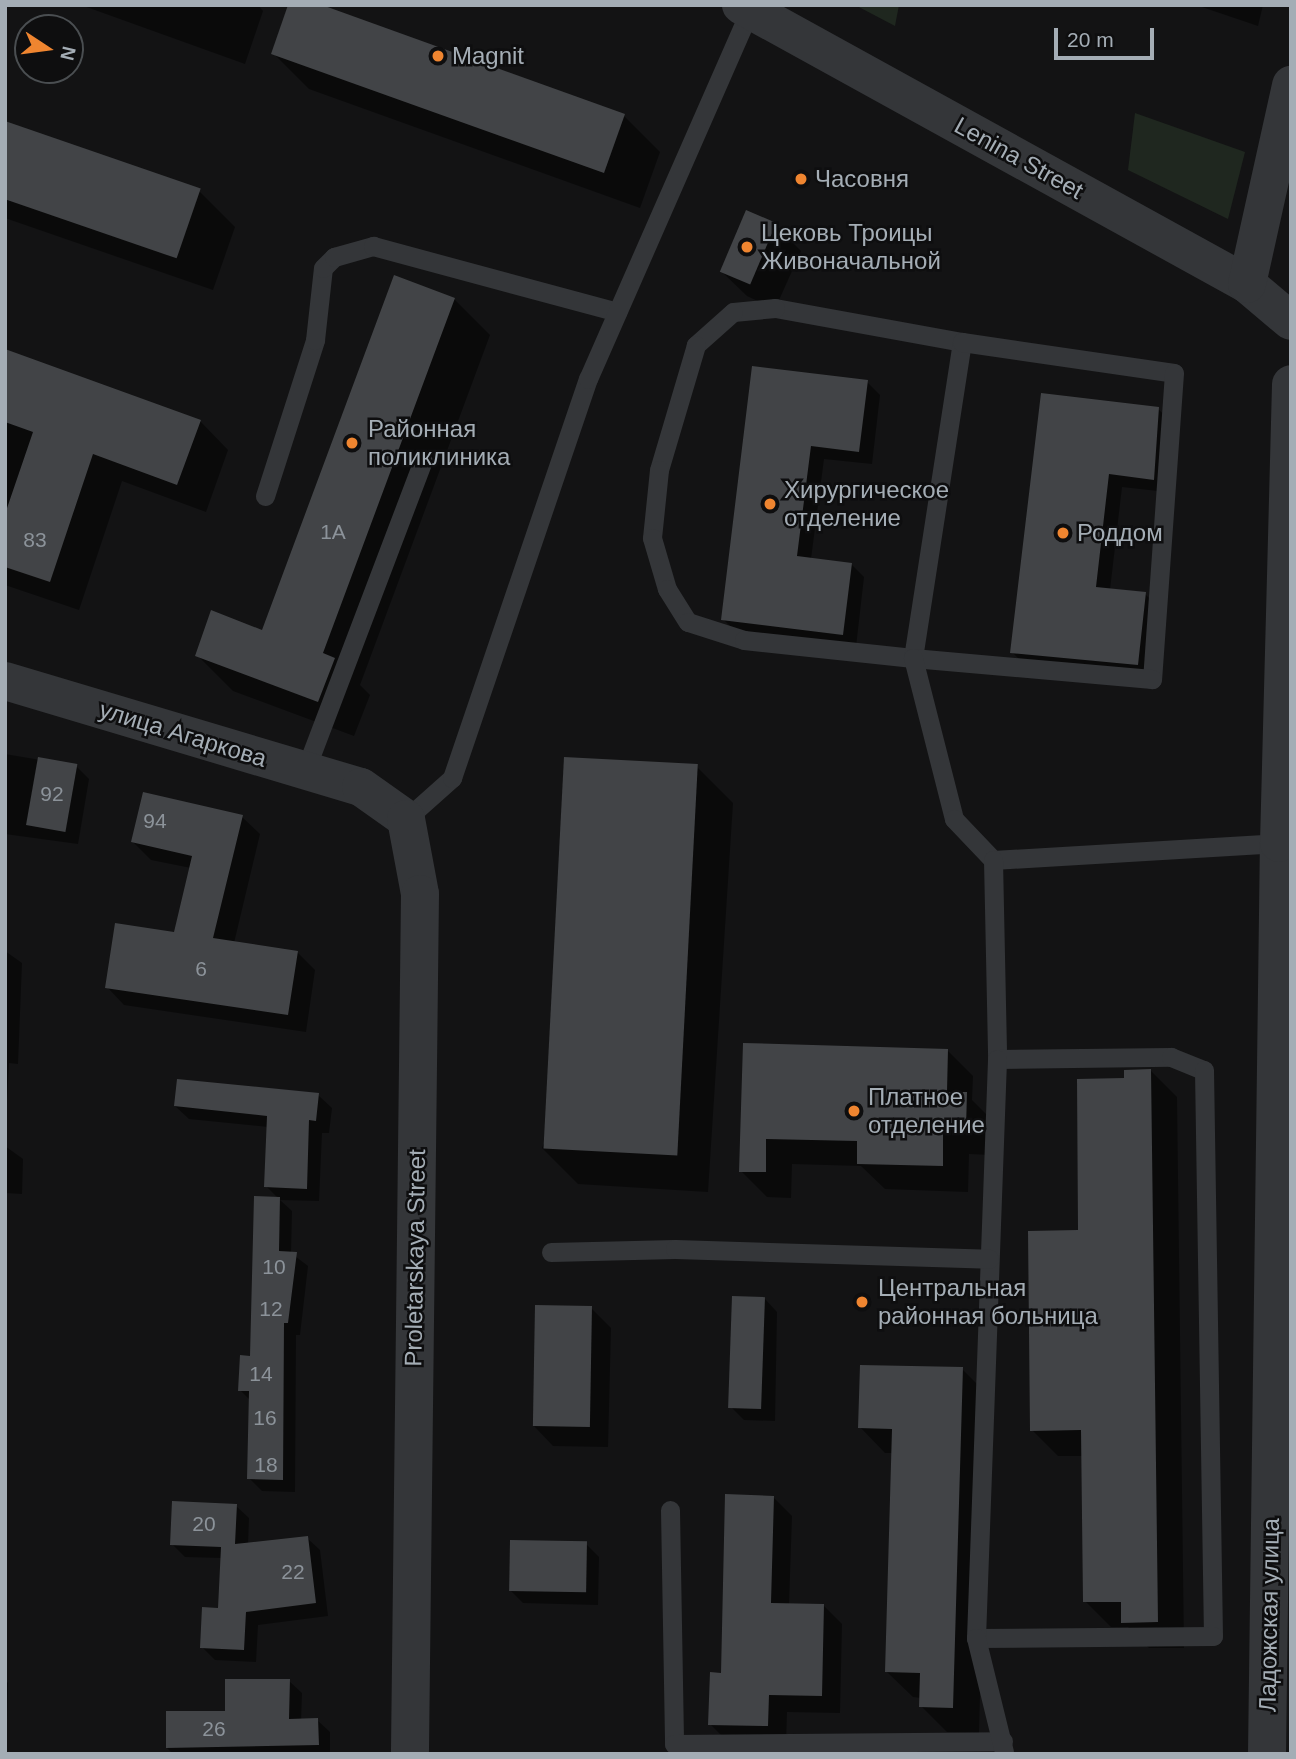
<!DOCTYPE html>
<meta charset="utf-8">
<style>
body{margin:0}
#map{position:relative;width:1296px;height:1759px;overflow:hidden;background:#131314;font-family:Arial,sans-serif}
div>[style]{position:absolute}
[style*='--x']{left:calc(var(--x)*1px);top:calc(var(--y)*1px);width:calc(var(--w)*1px);rotate:calc(var(--a)*1deg)}
.green>*{inset:0;background:#1f271f}
.shadow>*{inset:0;background:#0007}
.building>*{inset:0;background:#424447;transform-origin:0 0}
.service>*{height:19px;margin:-9.5px;padding:0 9.5px;transform-origin:9.5px;border-radius:9.5px;background:#343639}
.minor>*{height:38px;margin:-19px;padding:0 19px;transform-origin:19px;border-radius:19px;background:#343639}
.tertiary>*{height:38px;margin:-19px;padding:0 19px;transform-origin:19px;border-radius:19px;background:#343639}
.dots>*{width:19px;height:19px;translate:-50% -50%;box-sizing:border-box;border:4px solid #0e0e0f;border-radius:50%}
span{translate:-50% -50%;white-space:nowrap;text-align:center;line-height:1.15;-webkit-text-stroke:5px #0e0e0f;paint-order:stroke}
.number-label{font-size:21px;color:#8c939a}
.number-label span{-webkit-text-stroke-width:0}
.poi-label{font-size:24px;color:#a4adb5}
.left{translate:0 -50%;text-align:left}
.street-label{font-size:24px;color:#a4adb5}
.frame{position:absolute;inset:0;border:7px solid #a4adb5;pointer-events:none}
.north{position:absolute;left:14px;top:14px;width:70px;height:70px;box-sizing:border-box;background:#0e0e0f;border:2px solid #4a4e51;border-radius:50%;rotate:103deg;font-size:19px;font-weight:700;line-height:28px;text-align:center;color:#a4adb5}
.north::after{content:'';display:block;margin:auto;width:24px;height:32px;background:#ef8530;clip-path:polygon(50% 0,100% 100%,50% 72%,0 100%)}
.scale{position:absolute;left:1054px;top:28px;width:100px;height:32px;box-sizing:border-box;border:4px solid #a4adb5;border-top:0;padding-left:9px;font-size:21px;line-height:24px;white-space:nowrap;color:#a4adb5;-webkit-text-stroke:5px #0e0e0f;paint-order:stroke}
</style>
<div id="map">
<div class="green">
<i style="clip-path:polygon(855px 5px,899px 5px,895px 26px)"></i>
<i style="clip-path:polygon(1135px 113px,1245px 152px,1228px 219px,1128px 170px)"></i>
</div>
<div class="shadow">
<i style="clip-path:polygon(81px 5px,258px 5px,263px 11px,245px 64px)"></i>
<i style="clip-path:polygon(1196px 5px,1263px 5px,1258px 26px)"></i>
<i style="clip-path:polygon(273px 53px,624px 116px,660px 152px,640px 208px,309px 89px)"></i>
<i style="clip-path:polygon(5px 123px,199px 191px,235px 227px,213px 290px,5px 218px)"></i>
<i style="clip-path:polygon(775px 225px,801px 251px,775px 309px,747px 296px,721px 271px)"></i>
<i style="clip-path:polygon(454px 299px,490px 335px,360px 685px,370px 695px,354px 736px,233px 691px,197px 655px,263px 632px)"></i>
<i style="clip-path:polygon(5px 351px,200px 421px,228px 450px,206px 512px,122px 481px,79px 610px,5px 585px)"></i>
<i style="clip-path:polygon(754px 368px,867px 382px,880px 395px,872px 464px,824px 459px,811px 559px,851px 564px,864px 577px,856px 647px,736px 632px,723px 619px)"></i>
<i style="clip-path:polygon(1043px 395px,1158px 409px,1172px 422px,1167px 492px,1122px 487px,1110px 590px,1145px 594px,1158px 607px,1150px 678px,1025px 665px,1012px 652px)"></i>
<i style="clip-path:polygon(5px 754px,76px 766px,89px 779px,78px 844px,5px 834px)"></i>
<i style="clip-path:polygon(697px 767px,733px 803px,708px 1192px,578px 1184px,542px 1148px)"></i>
<i style="clip-path:polygon(242px 817px,260px 834px,234px 943px,297px 952px,315px 970px,306px 1032px,124px 1005px,107px 987px,175px 934px,191px 868px,151px 860px,133px 842px)"></i>
<i style="clip-path:polygon(5px 951px,22px 963px,18px 1064px,9px 1063px,5px 1136px)"></i>
<i style="clip-path:polygon(744px 1045px,947px 1050px,973px 1076px,972px 1100px,992px 1120px,991px 1155px,969px 1154px,968px 1192px,885px 1189px,861px 1166px,792px 1164px,791px 1198px,767px 1197px,741px 1171px)"></i>
<i style="clip-path:polygon(1151px 1071px,1177px 1097px,1184px 1648px,1149px 1648px,1128px 1627px,1111px 1627px,1085px 1601px,1083px 1456px,1058px 1456px,1032px 1430px,1126px 1080px)"></i>
<i style="clip-path:polygon(318px 1095px,332px 1108px,329px 1133px,322px 1133px,319px 1201px,280px 1200px,292px 1211px,291px 1253px,308px 1266px,300px 1335px,296px 1335px,295px 1492px,262px 1491px,249px 1478px,250px 1400px,240px 1390px,252px 1358px,278px 1198px,266px 1186px,268px 1127px,189px 1119px,175px 1106px)"></i>
<i style="clip-path:polygon(5px 1146px,23px 1159px,22px 1194px,5px 1193px)"></i>
<i style="clip-path:polygon(764px 1298px,777px 1312px,775px 1421px,744px 1420px,731px 1407px)"></i>
<i style="clip-path:polygon(591px 1308px,611px 1328px,608px 1447px,553px 1446px,534px 1426px)"></i>
<i style="clip-path:polygon(962px 1369px,988px 1395px,979px 1733px,947px 1732px,921px 1706px,921px 1698px,913px 1697px,887px 1672px,893px 1453px,885px 1453px,860px 1427px)"></i>
<i style="clip-path:polygon(773px 1497px,792px 1516px,789px 1605px,824px 1606px,842px 1624px,840px 1713px,787px 1712px,786px 1744px,729px 1743px,710px 1724px)"></i>
<i style="clip-path:polygon(236px 1506px,249px 1518px,248px 1545px,307px 1538px,320px 1550px,328px 1616px,258px 1625px,256px 1662px,215px 1660px,202px 1647px,220px 1610px,222px 1558px,185px 1557px,172px 1544px)"></i>
<i style="clip-path:polygon(586px 1544px,599px 1557px,598px 1605px,523px 1603px,510px 1590px)"></i>
<i style="clip-path:polygon(5px 1680px,8px 1683px,7px 1720px,5px 1720px)"></i>
<i style="clip-path:polygon(289px 1681px,302px 1693px,301px 1721px,317px 1720px,330px 1732px,330px 1754px,173px 1754px,167px 1748px)"></i>
</div>
<div class="building">
<i style="clip-path:polygon(288px 5px,322px 5px,625px 114px,604px 173px,271px 54px)"></i>
<i style="left:5px;top:121px;width:207px;height:74px;rotate:19deg"></i>
<i style="left:746px;top:210px;width:33px;height:67px;rotate:23deg"></i>
<i style="clip-path:polygon(394px 275px,455px 298px,323px 653px,335px 658px,318px 702px,195px 656px,211px 610px,262px 630px)"></i>
<i style="clip-path:polygon(5px 349px,201px 420px,177px 485px,93px 454px,50px 582px,5px 567px,5px 514px,33px 432px,5px 422px)"></i>
<i style="clip-path:polygon(752px 366px,868px 380px,859px 452px,811px 446px,797px 556px,852px 563px,843px 635px,721px 620px)"></i>
<i style="clip-path:polygon(1041px 393px,1159px 407px,1154px 480px,1109px 474px,1096px 587px,1146px 592px,1138px 665px,1010px 653px)"></i>
<i style="left:38px;top:757px;width:40px;height:69px;rotate:10deg"></i>
<i style="left:564px;top:757px;width:134px;height:392px;rotate:3deg"></i>
<i style="clip-path:polygon(143px 792px,243px 815px,213px 938px,298px 951px,288px 1015px,105px 988px,115px 923px,174px 932px,192px 856px,131px 842px)"></i>
<i style="clip-path:polygon(743px 1043px,948px 1049px,947px 1092px,967px 1092px,966px 1129px,943px 1129px,943px 1166px,857px 1164px,857px 1141px,766px 1139px,766px 1172px,739px 1172px)"></i>
<i style="clip-path:polygon(1151px 1069px,1158px 1622px,1121px 1623px,1121px 1602px,1083px 1602px,1081px 1430px,1030px 1431px,1028px 1231px,1078px 1230px,1077px 1079px,1124px 1078px,1124px 1070px)"></i>
<i style="clip-path:polygon(177px 1079px,319px 1093px,316px 1121px,309px 1120px,307px 1189px,264px 1187px,267px 1116px,174px 1106px)"></i>
<i style="clip-path:polygon(254px 1196px,280px 1197px,279px 1251px,297px 1252px,288px 1323px,284px 1323px,283px 1480px,247px 1479px,249px 1391px,238px 1391px,240px 1355px,250px 1356px)"></i>
<i style="left:732px;top:1296px;width:33px;height:112px;rotate:2deg"></i>
<i style="left:535px;top:1305px;width:57px;height:121px;rotate:1deg"></i>
<i style="clip-path:polygon(860px 1365px,963px 1367px,953px 1708px,919px 1707px,920px 1673px,885px 1672px,892px 1429px,858px 1428px)"></i>
<i style="clip-path:polygon(725px 1494px,774px 1496px,771px 1603px,824px 1604px,822px 1696px,769px 1695px,768px 1726px,708px 1725px,710px 1672px,721px 1673px)"></i>
<i style="clip-path:polygon(172px 1501px,237px 1504px,235px 1544px,308px 1536px,316px 1603px,246px 1612px,244px 1650px,200px 1648px,202px 1607px,218px 1608px,221px 1547px,170px 1545px)"></i>
<i style="left:510px;top:1540px;width:77px;height:51px;rotate:1deg"></i>
<i style="clip-path:polygon(225px 1679px,290px 1679px,289px 1719px,318px 1718px,319px 1745px,166px 1748px,166px 1711px,225px 1711px)"></i>
</div>
<div class="service">
<i style="--x:962;--y:342;--w:190;--a:-169.7"></i>
<i style="--x:775;--y:308;--w:42;--a:174.6"></i>
<i style="--x:733;--y:312;--w:50;--a:138.3"></i>
<i style="--x:696;--y:345;--w:130;--a:106.5"></i>
<i style="--x:659;--y:470;--w:68;--a:95.9"></i>
<i style="--x:652;--y:538;--w:53;--a:73.6"></i>
<i style="--x:667;--y:589;--w:39;--a:58"></i>
<i style="--x:688;--y:622;--w:59;--a:17.8"></i>
<i style="--x:744;--y:640;--w:170;--a:6.1"></i>
<i style="--x:913;--y:658;--w:320;--a:-81.2"></i>
<i style="--x:962;--y:342;--w:214;--a:8.3"></i>
<i style="--x:1174;--y:373;--w:307;--a:94.1"></i>
<i style="--x:1152;--y:679;--w:240;--a:-175"></i>
<i style="--x:913;--y:658;--w:166;--a:75.7"></i>
<i style="--x:954;--y:819;--w:57;--a:46.4"></i>
<i style="--x:993;--y:860;--w:287;--a:-3.4"></i>
<i style="--x:265;--y:496;--w:164;--a:-72.2"></i>
<i style="--x:315;--y:340;--w:72;--a:-83.7"></i>
<i style="--x:323;--y:268;--w:16;--a:-45"></i>
<i style="--x:334;--y:257;--w:41;--a:-15.8"></i>
<i style="--x:373;--y:246;--w:253;--a:15.1"></i>
<i style="--x:305;--y:771;--w:332;--a:-69.2"></i>
<i style="--x:406;--y:819;--w:62;--a:-41.7"></i>
<i style="--x:452;--y:778;--w:422;--a:-71.2"></i>
<i style="--x:588;--y:379;--w:403;--a:-66.3"></i>
<i style="--x:993;--y:860;--w:199;--a:88.8"></i>
<i style="--x:997;--y:1059;--w:174;--a:-0.7"></i>
<i style="--x:1171;--y:1057;--w:35;--a:22"></i>
<i style="--x:1204;--y:1070;--w:566;--a:89.09"></i>
<i style="--x:1213;--y:1636;--w:237;--a:179.5"></i>
<i style="--x:976;--y:1638;--w:579;--a:-87.92"></i>
<i style="--x:551;--y:1252;--w:124;--a:-1.4"></i>
<i style="--x:675;--y:1249;--w:314;--a:1.8"></i>
<i style="--x:670;--y:1510;--w:234;--a:89"></i>
<i style="--x:674;--y:1744;--w:329;--a:-0.5"></i>
<i style="--x:976;--y:1638;--w:117;--a:76.2"></i>
</div>
<div class="minor">
<i style="--x:1267;--y:1754;--w:911;--a:-89.25"></i>
</div>
<div class="tertiary">
<i style="--x:741;--y:5;--w:578;--a:28.87"></i>
<i style="--x:1247;--y:284;--w:57;--a:40.1"></i>
<i style="--x:1247;--y:284;--w:204;--a:-77.5"></i>
<i style="--x:5;--y:681;--w:371;--a:16.6"></i>
<i style="--x:361;--y:787;--w:55;--a:35.4"></i>
<i style="--x:406;--y:819;--w:76;--a:79.4"></i>
<i style="--x:420;--y:894;--w:860;--a:90.67"></i>
<i style="--x:1279;--y:843;--w:459;--a:-88.5"></i>
</div>
<div class="dots">
<i style="left:438px;top:56px;background:#ef8530"></i>
<i style="left:801px;top:179px;background:#ef8530"></i>
<i style="left:747px;top:247px;background:#ef8530"></i>
<i style="left:352px;top:443px;background:#ef8530"></i>
<i style="left:770px;top:504px;background:#ef8530"></i>
<i style="left:1063px;top:533px;background:#ef8530"></i>
<i style="left:854px;top:1111px;background:#ef8530"></i>
<i style="left:862px;top:1302px;background:#ef8530"></i>
</div>
<div class="number-label">
<span style="left:333px;top:532px">1А</span>
<span style="left:35px;top:540px">83</span>
<span style="left:52px;top:794px">92</span>
<span style="left:155px;top:821px">94</span>
<span style="left:201px;top:969px">6</span>
<span style="left:274px;top:1267px">10</span>
<span style="left:271px;top:1309px">12</span>
<span style="left:261px;top:1374px">14</span>
<span style="left:265px;top:1418px">16</span>
<span style="left:266px;top:1465px">18</span>
<span style="left:204px;top:1524px">20</span>
<span style="left:293px;top:1572px">22</span>
<span style="left:214px;top:1729px">26</span>
</div>
<div class="poi-label">
<span class="left" style="left:452px;top:56px">Magnit</span>
<span class="left" style="left:815px;top:179px">Часовня</span>
<span class="left" style="left:761px;top:247px">Цековь Троицы<br>Живоначальной</span>
<span class="left" style="left:368px;top:443px">Районная<br>поликлиника</span>
<span class="left" style="left:784px;top:504px">Хирургическое<br>отделение</span>
<span class="left" style="left:1077px;top:533px">Роддом</span>
<span class="left" style="left:868px;top:1111px">Платное<br>отделение</span>
<span class="left" style="left:878px;top:1302px">Центральная<br>районная больница</span>
</div>
<div class="street-label">
<span style="left:1019px;top:158px;rotate:29deg">Lenina Street</span>
<span style="left:183px;top:734px;rotate:17deg">улица Агаркова</span>
<span style="left:415px;top:1258px;rotate:-89deg">Proletarskaya Street</span>
<span style="left:1269px;top:1615px;rotate:-89deg">Ладожская улица</span>
</div>
<div class="frame"></div>
<div class="north">N</div>
<div class="scale">20 m</div>
</div>
